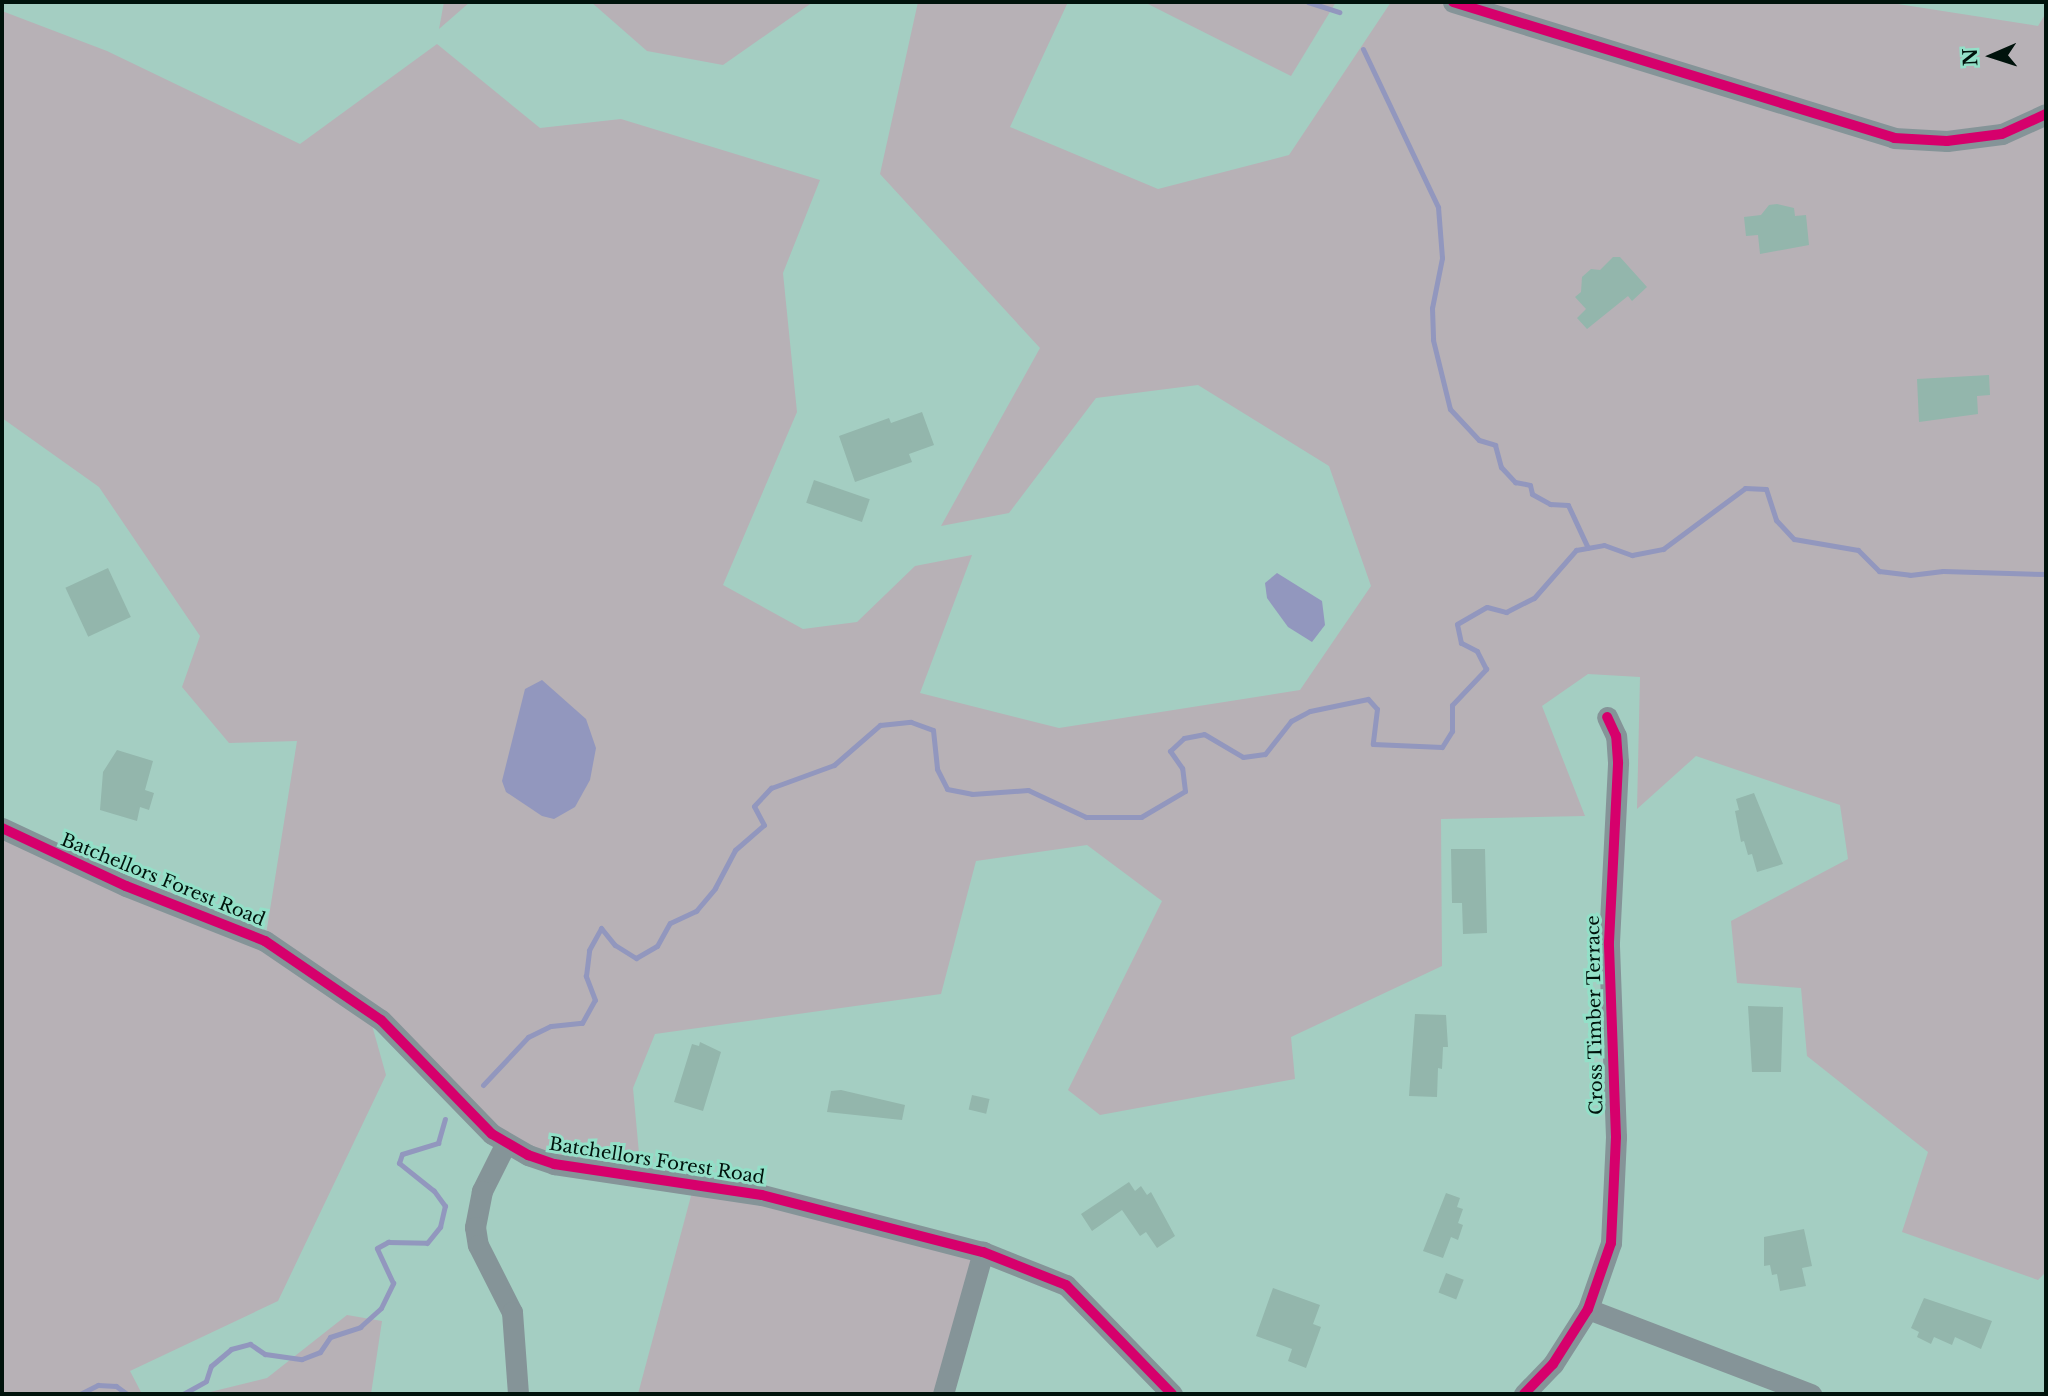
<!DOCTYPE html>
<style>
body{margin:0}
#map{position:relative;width:2048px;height:1396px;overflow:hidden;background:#a4cec2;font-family:"Libre Baskerville",serif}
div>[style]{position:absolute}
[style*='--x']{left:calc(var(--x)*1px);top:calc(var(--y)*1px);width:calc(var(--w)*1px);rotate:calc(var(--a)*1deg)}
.green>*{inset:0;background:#b7b1b6}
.water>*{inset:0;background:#9297be}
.stream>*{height:5px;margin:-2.5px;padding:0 2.5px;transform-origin:2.5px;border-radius:2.5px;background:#9297be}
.building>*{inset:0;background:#93b6ac;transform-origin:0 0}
.minor>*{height:21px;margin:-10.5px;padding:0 10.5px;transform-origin:10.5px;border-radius:10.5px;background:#859498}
.cycleway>*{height:10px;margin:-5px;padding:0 5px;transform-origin:5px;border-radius:5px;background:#d6006c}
span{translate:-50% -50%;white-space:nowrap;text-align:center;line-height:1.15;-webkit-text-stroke:6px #93e0c8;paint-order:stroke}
.street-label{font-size:18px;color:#00130c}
.frame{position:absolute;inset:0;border:4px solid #00130c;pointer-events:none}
.north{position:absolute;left:1957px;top:21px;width:70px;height:70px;-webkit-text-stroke:5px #93e0c8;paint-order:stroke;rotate:267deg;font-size:19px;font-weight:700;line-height:28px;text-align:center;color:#00130c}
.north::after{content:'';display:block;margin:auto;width:24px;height:32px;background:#00130c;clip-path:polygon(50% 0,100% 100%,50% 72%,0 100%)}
</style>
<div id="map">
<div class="green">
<i style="clip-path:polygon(444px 2px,470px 2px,439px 29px)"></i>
<i style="clip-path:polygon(591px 2px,813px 2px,723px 65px,647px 51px)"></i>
<i style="clip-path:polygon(918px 2px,1068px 2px,1010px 127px,1158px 189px,1289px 155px,1391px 2px,1885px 2px,2038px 26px,2046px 13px,2046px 1272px,2038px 1280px,1902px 1232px,1928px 1152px,1807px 1056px,1801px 988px,1737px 983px,1731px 921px,1848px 859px,1840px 805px,1696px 756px,1637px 809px,1640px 677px,1588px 674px,1542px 706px,1585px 816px,1441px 819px,1442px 966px,1291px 1037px,1295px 1079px,1100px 1115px,1068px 1090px,1162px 901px,1087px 845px,976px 861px,941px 994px,655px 1034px,633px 1088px,641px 1175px,528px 1155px,368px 1011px,386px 1075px,278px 1301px,130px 1371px,142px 1394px,2px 1394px,2px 828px,265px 941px,297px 741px,229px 743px,182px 687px,200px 636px,99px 487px,2px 418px,2px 11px,107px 51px,300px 144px,437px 44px,540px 128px,621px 119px,820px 180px,783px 273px,797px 412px,723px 585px,803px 629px,857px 622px,915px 566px,972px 555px,920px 693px,1059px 728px,1300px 690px,1371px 586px,1329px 466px,1198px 385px,1096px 398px,1009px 513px,941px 526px,1040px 348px,880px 174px)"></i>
<i style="clip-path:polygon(1144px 2px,1336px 2px,1291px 76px)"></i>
<i style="clip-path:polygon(695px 1181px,983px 1252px,936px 1394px,638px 1394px)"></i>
<i style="clip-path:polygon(347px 1315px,382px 1321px,371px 1394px,202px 1394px,267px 1378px)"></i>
</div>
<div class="water">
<i style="clip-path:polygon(1277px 573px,1322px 601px,1325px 625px,1312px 642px,1288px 627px,1267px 598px,1265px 583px)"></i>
<i style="clip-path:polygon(542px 680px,586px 719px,596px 748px,590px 780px,575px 807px,554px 819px,542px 816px,506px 792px,502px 781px,525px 689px)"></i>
</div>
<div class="stream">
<i style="--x:1308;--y:2;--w:33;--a:18"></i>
<i style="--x:1363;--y:49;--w:175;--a:64.6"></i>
<i style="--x:1438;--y:207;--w:51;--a:85.5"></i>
<i style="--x:1442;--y:258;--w:51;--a:101.3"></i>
<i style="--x:1432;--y:308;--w:32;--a:88"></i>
<i style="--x:1433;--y:340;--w:71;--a:76.2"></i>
<i style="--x:1450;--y:409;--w:42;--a:46.9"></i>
<i style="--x:1479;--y:440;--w:17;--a:17"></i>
<i style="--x:1495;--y:445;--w:23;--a:75"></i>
<i style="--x:1501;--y:467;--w:21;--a:47"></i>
<i style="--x:1515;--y:482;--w:15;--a:11"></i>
<i style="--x:1530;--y:485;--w:9;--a:77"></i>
<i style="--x:1532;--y:494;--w:21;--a:29"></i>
<i style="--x:1550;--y:504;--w:18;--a:3"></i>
<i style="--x:1568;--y:505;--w:47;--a:65.1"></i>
<i style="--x:483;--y:1085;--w:66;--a:-46.8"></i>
<i style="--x:528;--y:1037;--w:25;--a:-26"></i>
<i style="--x:551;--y:1026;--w:31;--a:-6"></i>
<i style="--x:582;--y:1023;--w:26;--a:-61"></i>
<i style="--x:595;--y:1000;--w:26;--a:-111"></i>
<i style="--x:586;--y:976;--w:26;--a:-83"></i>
<i style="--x:589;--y:950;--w:25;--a:-61"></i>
<i style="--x:601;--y:928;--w:22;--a:51"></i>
<i style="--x:615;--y:945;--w:25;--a:32"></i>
<i style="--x:636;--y:958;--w:24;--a:-30"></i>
<i style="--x:657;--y:946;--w:26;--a:-61"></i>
<i style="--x:670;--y:923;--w:29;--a:-25"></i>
<i style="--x:696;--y:911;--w:30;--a:-50"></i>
<i style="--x:715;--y:888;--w:43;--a:-62.2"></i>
<i style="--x:735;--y:850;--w:38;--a:-41"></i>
<i style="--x:764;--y:825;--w:21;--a:-118"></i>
<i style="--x:754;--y:806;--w:25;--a:-47"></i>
<i style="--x:771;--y:788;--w:67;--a:-20.1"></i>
<i style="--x:834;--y:765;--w:61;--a:-41"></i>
<i style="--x:880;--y:725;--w:31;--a:-6"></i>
<i style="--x:911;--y:722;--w:23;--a:20"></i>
<i style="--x:933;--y:730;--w:39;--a:84"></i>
<i style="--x:937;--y:769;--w:22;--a:63"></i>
<i style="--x:947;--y:789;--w:25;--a:11"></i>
<i style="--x:972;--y:794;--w:56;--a:-4.1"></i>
<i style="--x:1028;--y:790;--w:64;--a:25"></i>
<i style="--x:1086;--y:817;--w:55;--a:0"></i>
<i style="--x:1141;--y:817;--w:51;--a:-30.6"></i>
<i style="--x:1185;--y:791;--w:23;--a:-97"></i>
<i style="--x:1182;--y:768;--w:21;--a:-125"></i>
<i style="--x:1170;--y:751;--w:19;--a:-43"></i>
<i style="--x:1184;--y:738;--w:20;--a:-11"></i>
<i style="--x:1204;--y:734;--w:45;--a:30.5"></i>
<i style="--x:1243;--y:757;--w:22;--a:-8"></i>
<i style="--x:1265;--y:754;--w:42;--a:-51.8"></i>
<i style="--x:1291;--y:721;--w:21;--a:-28"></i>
<i style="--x:1310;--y:711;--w:59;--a:-11.7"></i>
<i style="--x:1368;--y:699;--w:13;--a:48"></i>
<i style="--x:1377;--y:709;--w:35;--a:97"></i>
<i style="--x:1373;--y:744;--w:69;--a:2.5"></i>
<i style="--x:1442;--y:747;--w:19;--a:-58"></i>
<i style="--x:1452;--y:731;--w:26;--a:-90"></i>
<i style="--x:1452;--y:705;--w:50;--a:-46.6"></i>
<i style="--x:1486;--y:669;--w:20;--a:-117"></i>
<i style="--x:1477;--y:651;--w:18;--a:-153"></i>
<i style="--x:1461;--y:643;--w:19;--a:-102"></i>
<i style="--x:1457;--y:624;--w:34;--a:-30"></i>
<i style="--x:1487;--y:607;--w:20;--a:15"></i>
<i style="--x:1506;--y:612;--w:31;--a:-27"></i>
<i style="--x:1534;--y:598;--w:64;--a:-48.8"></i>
<i style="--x:1576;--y:550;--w:28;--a:-10"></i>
<i style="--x:1604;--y:545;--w:30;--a:20"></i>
<i style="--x:1632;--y:555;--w:32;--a:-11"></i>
<i style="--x:1663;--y:549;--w:102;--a:-36.6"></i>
<i style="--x:1745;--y:488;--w:21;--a:3"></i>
<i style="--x:1766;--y:489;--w:33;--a:72"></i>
<i style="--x:1776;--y:520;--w:26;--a:47"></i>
<i style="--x:1794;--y:539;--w:65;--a:9.8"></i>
<i style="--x:1858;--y:550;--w:30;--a:45"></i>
<i style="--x:1879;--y:571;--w:31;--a:7"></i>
<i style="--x:1910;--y:575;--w:33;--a:-7"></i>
<i style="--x:1943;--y:571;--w:103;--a:1.7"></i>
<i style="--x:80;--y:1394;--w:20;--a:-27"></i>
<i style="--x:98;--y:1385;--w:18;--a:3"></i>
<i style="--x:116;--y:1386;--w:14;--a:36"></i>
<i style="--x:183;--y:1394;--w:26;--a:-29"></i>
<i style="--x:206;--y:1381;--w:16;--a:-72"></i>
<i style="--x:211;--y:1366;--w:26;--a:-40"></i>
<i style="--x:231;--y:1349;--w:20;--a:-15"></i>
<i style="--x:250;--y:1344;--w:18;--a:34"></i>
<i style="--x:265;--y:1354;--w:37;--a:8"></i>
<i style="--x:302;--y:1359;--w:19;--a:-21"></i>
<i style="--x:320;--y:1352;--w:18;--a:-56"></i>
<i style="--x:330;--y:1337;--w:32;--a:-18"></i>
<i style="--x:360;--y:1327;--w:28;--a:-42"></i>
<i style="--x:381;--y:1308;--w:28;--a:-64"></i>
<i style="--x:393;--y:1283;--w:38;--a:-115"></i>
<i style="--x:377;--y:1248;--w:13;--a:-29"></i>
<i style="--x:388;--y:1242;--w:39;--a:1"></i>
<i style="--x:427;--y:1243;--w:21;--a:-51"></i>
<i style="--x:440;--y:1227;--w:22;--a:-77"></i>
<i style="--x:445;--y:1206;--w:19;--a:-126"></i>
<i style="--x:434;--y:1191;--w:45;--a:-141.3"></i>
<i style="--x:399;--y:1163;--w:9;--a:-72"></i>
<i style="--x:402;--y:1154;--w:38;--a:-17"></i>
<i style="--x:438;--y:1143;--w:25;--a:-74"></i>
</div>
<div class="building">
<i style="clip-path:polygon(1777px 204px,1794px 208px,1795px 216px,1806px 215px,1809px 245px,1760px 254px,1758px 235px,1746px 236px,1744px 217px,1761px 215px,1769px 205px)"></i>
<i style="clip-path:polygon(1613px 257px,1620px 257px,1647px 287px,1632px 301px,1628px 296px,1587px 329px,1577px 318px,1586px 309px,1575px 297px,1581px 292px,1582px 277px,1591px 269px,1600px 270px)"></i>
<i style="clip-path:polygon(1989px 375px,1990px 395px,1977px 396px,1978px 414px,1919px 422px,1917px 379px)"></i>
<i style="clip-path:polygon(922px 412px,934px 445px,909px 454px,912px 462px,855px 482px,839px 436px,889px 418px,891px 423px)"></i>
<i style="left:814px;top:480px;width:59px;height:24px;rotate:19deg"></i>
<i style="left:108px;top:568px;width:54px;height:47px;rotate:65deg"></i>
<i style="clip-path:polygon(117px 750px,153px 761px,145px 790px,154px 793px,149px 810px,140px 807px,137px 821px,100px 810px,103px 772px)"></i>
<i style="clip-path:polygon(1754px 793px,1783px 864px,1757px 872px,1752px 854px,1748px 855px,1744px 841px,1741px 842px,1735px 811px,1739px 810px,1736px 799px)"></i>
<i style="clip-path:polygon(1451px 849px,1485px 849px,1487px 933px,1463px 934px,1462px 903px,1452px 903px)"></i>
<i style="clip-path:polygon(1748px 1006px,1783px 1007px,1781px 1072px,1752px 1072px)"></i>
<i style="clip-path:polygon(1415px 1014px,1446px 1015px,1448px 1047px,1443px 1047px,1442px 1069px,1438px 1068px,1437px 1097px,1409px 1096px)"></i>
<i style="clip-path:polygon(700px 1042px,721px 1052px,703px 1111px,674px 1102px,692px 1044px,699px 1046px)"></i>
<i style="clip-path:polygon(841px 1090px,905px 1105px,902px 1120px,827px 1112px,831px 1091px)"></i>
<i style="left:972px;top:1095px;width:18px;height:15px;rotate:13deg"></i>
<i style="clip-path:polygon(1129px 1182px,1135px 1191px,1141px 1186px,1147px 1195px,1151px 1192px,1175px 1236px,1157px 1248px,1146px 1232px,1140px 1236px,1122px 1210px,1092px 1231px,1081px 1214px)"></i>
<i style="clip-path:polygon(1446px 1193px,1460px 1198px,1457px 1207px,1463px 1209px,1458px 1223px,1463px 1225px,1458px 1240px,1451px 1237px,1443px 1258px,1423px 1251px)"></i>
<i style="clip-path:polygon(1804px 1229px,1812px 1266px,1802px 1268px,1806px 1286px,1780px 1291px,1777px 1274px,1772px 1275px,1770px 1265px,1764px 1266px,1764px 1237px)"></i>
<i style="left:1446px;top:1273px;width:19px;height:21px;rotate:21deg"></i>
<i style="clip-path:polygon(1273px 1288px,1320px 1305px,1313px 1324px,1321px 1327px,1306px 1368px,1288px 1361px,1292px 1349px,1256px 1336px)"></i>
<i style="clip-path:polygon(1924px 1298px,1992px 1321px,1981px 1349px,1955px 1337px,1952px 1345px,1934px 1337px,1931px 1344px,1917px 1337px,1919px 1332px,1911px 1328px)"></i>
</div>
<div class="minor">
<i style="--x:1453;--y:2;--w:461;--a:17.1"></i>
<i style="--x:1894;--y:138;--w:53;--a:3.2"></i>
<i style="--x:1947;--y:141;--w:55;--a:-7.3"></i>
<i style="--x:2002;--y:134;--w:48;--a:-24.4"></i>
<i style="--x:2;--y:828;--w:137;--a:25.1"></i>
<i style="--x:126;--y:886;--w:149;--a:21.6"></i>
<i style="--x:265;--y:941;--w:140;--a:34.3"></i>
<i style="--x:381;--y:1020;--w:159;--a:45.8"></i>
<i style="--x:492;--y:1134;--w:42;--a:30.3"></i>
<i style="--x:528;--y:1155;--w:28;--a:19"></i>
<i style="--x:554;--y:1164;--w:210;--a:8.5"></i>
<i style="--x:762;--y:1195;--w:228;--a:14.5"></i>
<i style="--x:983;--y:1252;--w:89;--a:21.7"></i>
<i style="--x:1066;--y:1285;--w:152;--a:45.8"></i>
<i style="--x:506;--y:1143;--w:54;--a:116.6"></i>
<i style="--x:482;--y:1191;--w:37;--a:101"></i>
<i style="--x:475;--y:1227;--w:18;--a:81"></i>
<i style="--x:478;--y:1245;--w:75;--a:63.1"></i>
<i style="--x:512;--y:1312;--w:82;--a:85.8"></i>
<i style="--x:1588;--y:1309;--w:239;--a:20.9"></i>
<i style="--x:943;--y:1394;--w:148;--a:-74.3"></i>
<i style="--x:1524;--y:1394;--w:42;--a:-46"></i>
<i style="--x:1553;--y:1364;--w:65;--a:-57.5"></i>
<i style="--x:1588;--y:1309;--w:70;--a:-70.8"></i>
<i style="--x:1611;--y:1243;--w:106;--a:-87.3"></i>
<i style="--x:1616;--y:1137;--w:195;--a:-92.1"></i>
<i style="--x:1609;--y:942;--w:180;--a:-87.1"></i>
<i style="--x:1618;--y:762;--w:26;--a:-94"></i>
<i style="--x:1616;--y:736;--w:21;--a:-115"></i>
</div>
<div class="cycleway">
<i style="--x:1453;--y:2;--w:461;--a:17.1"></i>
<i style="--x:1894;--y:138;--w:53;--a:3.2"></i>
<i style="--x:1947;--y:141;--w:55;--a:-7.3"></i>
<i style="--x:2002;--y:134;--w:48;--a:-24.4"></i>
<i style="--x:2;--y:828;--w:137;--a:25.1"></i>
<i style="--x:126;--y:886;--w:149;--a:21.6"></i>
<i style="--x:265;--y:941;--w:140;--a:34.3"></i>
<i style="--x:381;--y:1020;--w:159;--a:45.8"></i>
<i style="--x:492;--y:1134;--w:42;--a:30.3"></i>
<i style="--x:528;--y:1155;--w:28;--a:19"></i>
<i style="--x:554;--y:1164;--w:210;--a:8.5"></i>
<i style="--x:762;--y:1195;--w:228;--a:14.5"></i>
<i style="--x:983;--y:1252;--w:89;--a:21.7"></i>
<i style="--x:1066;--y:1285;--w:152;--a:45.8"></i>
<i style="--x:1524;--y:1394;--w:42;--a:-46"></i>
<i style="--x:1553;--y:1364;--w:65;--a:-57.5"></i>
<i style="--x:1588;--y:1309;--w:70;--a:-70.8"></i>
<i style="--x:1611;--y:1243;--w:106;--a:-87.3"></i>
<i style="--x:1616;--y:1137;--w:195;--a:-92.1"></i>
<i style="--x:1609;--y:942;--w:180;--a:-87.1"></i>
<i style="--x:1618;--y:762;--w:26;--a:-94"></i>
<i style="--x:1616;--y:736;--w:21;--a:-115"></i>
</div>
<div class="street-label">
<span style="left:163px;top:880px;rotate:22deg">Batchellors Forest Road</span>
<span style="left:1595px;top:1015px;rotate:-91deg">Cross Timber Terrace</span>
<span style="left:657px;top:1161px;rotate:9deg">Batchellors Forest Road</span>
</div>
<div class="frame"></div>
<div class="north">N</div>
</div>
